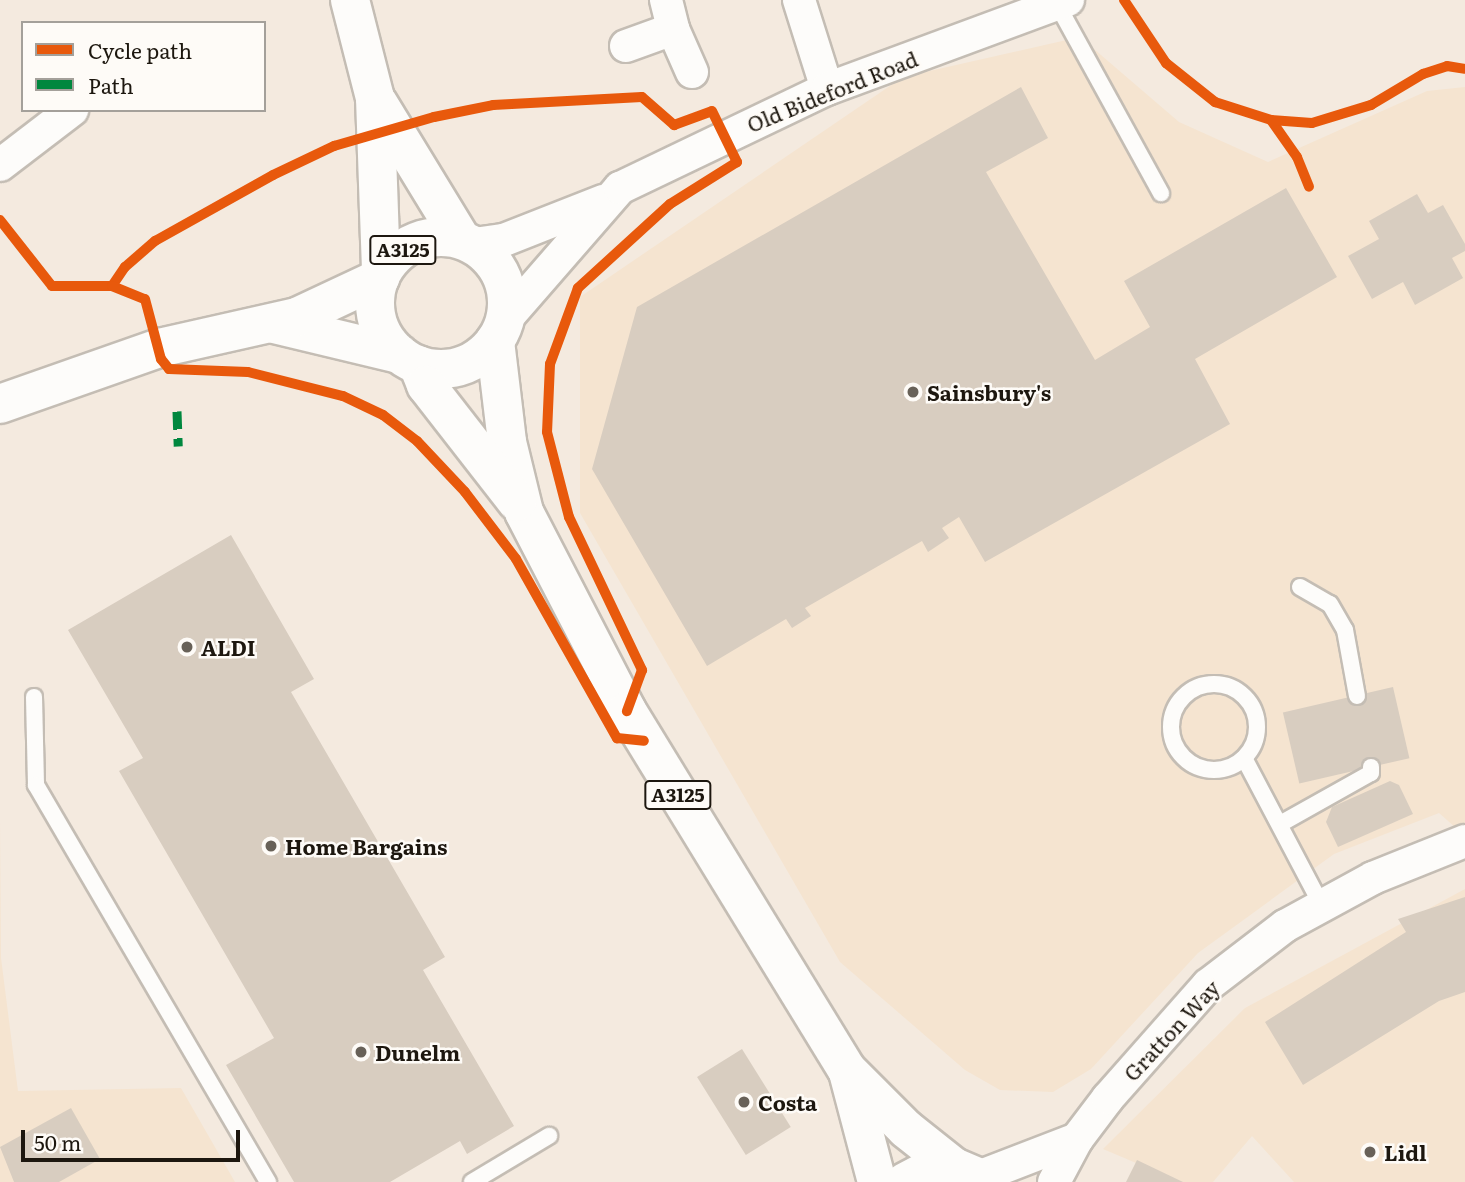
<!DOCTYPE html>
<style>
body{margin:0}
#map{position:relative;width:1465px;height:1182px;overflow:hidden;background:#f4eadf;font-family:Literata,serif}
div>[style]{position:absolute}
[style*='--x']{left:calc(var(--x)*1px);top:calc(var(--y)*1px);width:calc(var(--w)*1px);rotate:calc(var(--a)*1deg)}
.built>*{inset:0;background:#f5e4d0}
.building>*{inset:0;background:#d8cdc0;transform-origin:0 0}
.roads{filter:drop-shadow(2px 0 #c4bdb4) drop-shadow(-2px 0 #c4bdb4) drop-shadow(0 2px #c4bdb4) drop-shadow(0 -2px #c4bdb4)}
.service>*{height:16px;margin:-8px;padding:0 8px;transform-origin:8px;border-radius:8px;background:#fdfcfa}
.service>.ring{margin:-8px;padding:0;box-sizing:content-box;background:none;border:16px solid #fdfcfa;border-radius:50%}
.minor>*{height:32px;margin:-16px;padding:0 16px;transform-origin:16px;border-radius:16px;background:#fdfcfa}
.tertiary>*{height:38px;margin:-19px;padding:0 19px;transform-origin:19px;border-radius:19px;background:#fdfcfa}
.primary>*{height:38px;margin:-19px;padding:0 19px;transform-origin:19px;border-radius:19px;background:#fdfcfa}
.primary>.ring{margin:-19px;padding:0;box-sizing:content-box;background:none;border:38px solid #fdfcfa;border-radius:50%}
.quiet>*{height:9px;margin-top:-4.5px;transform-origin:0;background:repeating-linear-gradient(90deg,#00873e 0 18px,transparent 0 27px)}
.cycleway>*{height:10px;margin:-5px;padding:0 5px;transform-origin:5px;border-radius:5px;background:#e8590c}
.dots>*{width:19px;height:19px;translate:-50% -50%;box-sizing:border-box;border:4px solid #fefbf7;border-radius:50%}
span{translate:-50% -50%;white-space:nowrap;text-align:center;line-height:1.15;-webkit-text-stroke:5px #fefbf7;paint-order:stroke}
.shield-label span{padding:2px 5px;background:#fefbf7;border:2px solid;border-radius:5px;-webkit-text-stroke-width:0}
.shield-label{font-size:19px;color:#1d170f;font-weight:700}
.street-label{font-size:21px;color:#1d170f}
.poi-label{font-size:21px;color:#1d170f;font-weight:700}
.left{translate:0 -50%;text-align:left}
.legend{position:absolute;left:21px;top:21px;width:245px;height:91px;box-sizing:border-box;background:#fefbf7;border:2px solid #a4a09a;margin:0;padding:9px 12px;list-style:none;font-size:21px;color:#1d170f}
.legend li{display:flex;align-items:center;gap:14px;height:35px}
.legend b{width:35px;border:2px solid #a4a09a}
.scale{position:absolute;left:21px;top:1130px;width:219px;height:32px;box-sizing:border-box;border:4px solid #1d170f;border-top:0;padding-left:9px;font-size:21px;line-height:24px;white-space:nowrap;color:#1d170f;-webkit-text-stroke:5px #fefbf7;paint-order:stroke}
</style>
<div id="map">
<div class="built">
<i style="clip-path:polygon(1080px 37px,1179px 122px,1268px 162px,1427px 91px,1465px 87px,1465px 836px,1439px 813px,1334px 854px,1198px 953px,1091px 1069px,1053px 1092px,1000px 1090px,965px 1070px,840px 962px,580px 513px,580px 297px,903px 77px)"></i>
<i style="clip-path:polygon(0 818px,1px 958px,18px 1091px,181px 1088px,235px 1182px,0 1182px)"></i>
<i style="clip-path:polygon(1465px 889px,1465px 1182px,1294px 1182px,1252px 1136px,1213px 1182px,1181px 1182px,1103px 1149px,1245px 1008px)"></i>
</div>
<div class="building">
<i style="clip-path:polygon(1021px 87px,1048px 138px,986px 172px,1095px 360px,1150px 327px,1124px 281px,1286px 188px,1337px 277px,1195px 359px,1230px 424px,985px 562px,959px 517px,942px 528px,949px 538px,928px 552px,922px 541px,805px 608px,811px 616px,792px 628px,786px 619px,707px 666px,592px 469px,637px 307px)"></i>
<i style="clip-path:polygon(1417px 194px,1428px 213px,1443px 205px,1465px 244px,1465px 251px,1452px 258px,1463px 278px,1415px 305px,1403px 282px,1372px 299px,1348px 256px,1379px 239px,1369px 221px)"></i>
<i style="clip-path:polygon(231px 535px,314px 679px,291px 692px,445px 957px,423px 970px,514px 1126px,467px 1154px,460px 1141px,390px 1182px,294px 1182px,226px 1065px,274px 1038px,119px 771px,143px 758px,68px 630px)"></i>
<i style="left:1393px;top:687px;width:73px;height:113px;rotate:77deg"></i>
<i style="clip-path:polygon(1390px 781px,1399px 785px,1413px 814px,1338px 847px,1326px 822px,1332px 807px)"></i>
<i style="clip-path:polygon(1465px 897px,1465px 992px,1439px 1001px,1303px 1085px,1265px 1022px,1406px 932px,1398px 919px)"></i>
<i style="left:742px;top:1049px;width:92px;height:53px;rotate:58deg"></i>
<i style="clip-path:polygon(71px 1108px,100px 1159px,59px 1182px,14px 1182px,0 1147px)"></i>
<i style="clip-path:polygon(1137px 1160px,1183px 1182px,1126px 1182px)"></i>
</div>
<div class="roads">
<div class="service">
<i style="--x:1057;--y:4;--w:216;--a:61.2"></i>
<i style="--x:1300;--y:587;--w:34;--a:30"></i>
<i style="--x:1330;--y:604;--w:30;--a:60"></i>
<i style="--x:1345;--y:630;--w:67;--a:79.7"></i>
<i class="ring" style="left:1171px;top:684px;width:70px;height:70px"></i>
<i style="--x:34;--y:697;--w:88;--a:88.7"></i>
<i style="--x:36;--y:785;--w:460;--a:59.7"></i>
<i style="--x:1244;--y:758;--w:170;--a:62.2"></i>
<i style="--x:1280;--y:824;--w:104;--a:-29.3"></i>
<i style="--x:1371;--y:773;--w:6;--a:-90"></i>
<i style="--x:472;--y:1182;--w:90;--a:-30.9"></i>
</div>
<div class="minor">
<i style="--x:666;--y:0;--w:30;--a:76"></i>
<i style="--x:673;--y:29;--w:47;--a:66.2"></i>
<i style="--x:799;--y:0;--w:93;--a:72.5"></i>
<i style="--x:626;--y:46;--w:50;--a:-19.9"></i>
<i style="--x:0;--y:165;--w:91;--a:-37.4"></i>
<i style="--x:474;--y:244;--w:30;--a:-8"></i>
<i style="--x:504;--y:240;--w:106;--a:-21.5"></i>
<i style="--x:506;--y:319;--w:174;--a:-49"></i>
<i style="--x:620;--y:188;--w:229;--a:-25.6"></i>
<i style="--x:827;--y:89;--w:257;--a:-20.3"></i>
<i style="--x:981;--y:1176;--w:103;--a:-21.1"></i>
<i style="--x:1054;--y:1182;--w:49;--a:-61.9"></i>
<i style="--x:1077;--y:1139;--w:51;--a:-52.9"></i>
<i style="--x:1108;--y:1098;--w:151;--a:-48.5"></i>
<i style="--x:1208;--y:985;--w:97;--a:-37.5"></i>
<i style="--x:1285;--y:926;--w:100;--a:-28.6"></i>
<i style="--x:1373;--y:878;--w:99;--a:-21.9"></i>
</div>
<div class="tertiary">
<i style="--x:274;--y:324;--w:129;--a:13.5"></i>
<i style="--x:0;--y:404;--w:169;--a:-19.4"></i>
<i style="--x:159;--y:348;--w:141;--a:-12.7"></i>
<i style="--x:297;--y:317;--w:92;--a:-25.2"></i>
</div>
<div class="primary">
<i style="--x:350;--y:0;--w:101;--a:75.7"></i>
<i style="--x:375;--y:98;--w:176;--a:88"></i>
<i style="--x:378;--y:103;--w:159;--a:58.6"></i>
<i class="ring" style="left:375px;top:237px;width:94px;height:94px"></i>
<i style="--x:495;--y:341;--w:102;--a:83.2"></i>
<i style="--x:507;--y:442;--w:72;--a:76.3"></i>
<i style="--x:524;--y:512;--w:224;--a:62.6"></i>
<i style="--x:627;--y:711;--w:421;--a:58.5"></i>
<i style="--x:847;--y:1070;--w:83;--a:45"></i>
<i style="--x:906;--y:1129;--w:61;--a:38.4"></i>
<i style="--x:418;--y:365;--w:22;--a:68"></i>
<i style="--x:426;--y:385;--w:148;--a:52.1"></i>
<i style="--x:849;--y:1076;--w:110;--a:75.2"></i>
<i style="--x:905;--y:1182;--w:30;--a:-28"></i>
<i style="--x:931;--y:1168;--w:23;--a:-2"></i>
<i style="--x:954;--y:1167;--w:39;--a:23"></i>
</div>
</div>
<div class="quiet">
<i style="--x:177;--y:411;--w:35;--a:88"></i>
</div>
<div class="cycleway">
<i style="--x:1124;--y:0;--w:76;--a:56.3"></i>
<i style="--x:1166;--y:63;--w:63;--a:38.5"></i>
<i style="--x:1215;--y:102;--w:59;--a:17.8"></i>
<i style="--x:1271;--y:120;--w:45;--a:54.9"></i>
<i style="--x:1297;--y:157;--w:32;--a:68"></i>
<i style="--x:1271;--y:120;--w:41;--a:4.2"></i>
<i style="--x:1312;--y:123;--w:62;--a:-17"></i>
<i style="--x:1371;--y:105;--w:61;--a:-30.8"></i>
<i style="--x:1423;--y:74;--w:25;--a:-18"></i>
<i style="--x:1447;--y:66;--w:18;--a:9"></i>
<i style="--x:0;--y:220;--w:84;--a:51.8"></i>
<i style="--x:52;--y:286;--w:60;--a:0"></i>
<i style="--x:112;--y:286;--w:23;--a:-56"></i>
<i style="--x:125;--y:267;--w:40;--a:-41"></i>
<i style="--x:155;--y:241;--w:135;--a:-29.2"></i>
<i style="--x:273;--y:175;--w:68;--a:-25.4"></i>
<i style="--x:334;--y:146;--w:104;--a:-16.2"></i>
<i style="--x:434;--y:117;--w:60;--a:-11.5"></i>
<i style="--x:493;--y:105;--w:149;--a:-3.1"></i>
<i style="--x:642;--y:97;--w:43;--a:41.2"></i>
<i style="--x:674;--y:125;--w:40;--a:-20.2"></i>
<i style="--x:712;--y:111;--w:57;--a:63.9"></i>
<i style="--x:737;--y:162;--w:79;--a:147.9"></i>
<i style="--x:670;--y:204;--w:125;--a:137.6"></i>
<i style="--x:578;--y:288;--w:81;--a:110.2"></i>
<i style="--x:550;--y:364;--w:68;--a:92.5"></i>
<i style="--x:547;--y:432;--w:88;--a:75.5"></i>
<i style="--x:569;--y:517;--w:170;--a:64.5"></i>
<i style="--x:642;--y:670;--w:44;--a:110.1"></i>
<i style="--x:112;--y:286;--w:35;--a:22"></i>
<i style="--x:145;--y:299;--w:62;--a:75.1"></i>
<i style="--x:161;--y:359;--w:13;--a:51"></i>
<i style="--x:169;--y:369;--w:79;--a:2.2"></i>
<i style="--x:248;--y:372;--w:98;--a:14.2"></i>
<i style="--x:343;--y:396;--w:44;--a:25.4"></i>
<i style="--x:383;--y:415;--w:43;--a:37.4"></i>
<i style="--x:417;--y:441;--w:70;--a:46.7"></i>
<i style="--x:465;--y:492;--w:84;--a:52.7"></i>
<i style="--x:516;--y:559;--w:206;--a:60.6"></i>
<i style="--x:617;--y:738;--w:27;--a:6"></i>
</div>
<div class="dots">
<i style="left:913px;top:392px;background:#686158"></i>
<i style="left:187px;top:647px;background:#686158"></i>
<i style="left:271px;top:846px;background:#686158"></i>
<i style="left:361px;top:1052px;background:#686158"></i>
<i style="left:744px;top:1102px;background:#686158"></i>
<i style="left:1370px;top:1152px;background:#686158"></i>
</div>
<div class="shield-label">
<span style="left:403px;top:250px">A3125</span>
<span style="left:678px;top:795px">A3125</span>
</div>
<div class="street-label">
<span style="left:832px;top:91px;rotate:-22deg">Old Bideford Road</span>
<span style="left:1171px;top:1030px;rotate:-47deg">Gratton Way</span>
</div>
<div class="poi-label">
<span class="left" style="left:927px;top:392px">Sainsbury's</span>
<span class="left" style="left:201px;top:647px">ALDI</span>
<span class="left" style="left:285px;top:846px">Home Bargains</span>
<span class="left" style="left:375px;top:1052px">Dunelm</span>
<span class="left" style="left:758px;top:1102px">Costa</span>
<span class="left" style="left:1384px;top:1152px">Lidl</span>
</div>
<ul class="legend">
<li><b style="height:9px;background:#e8590c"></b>Cycle path</li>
<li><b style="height:9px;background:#00873e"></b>Path</li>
</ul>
<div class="scale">50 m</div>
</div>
